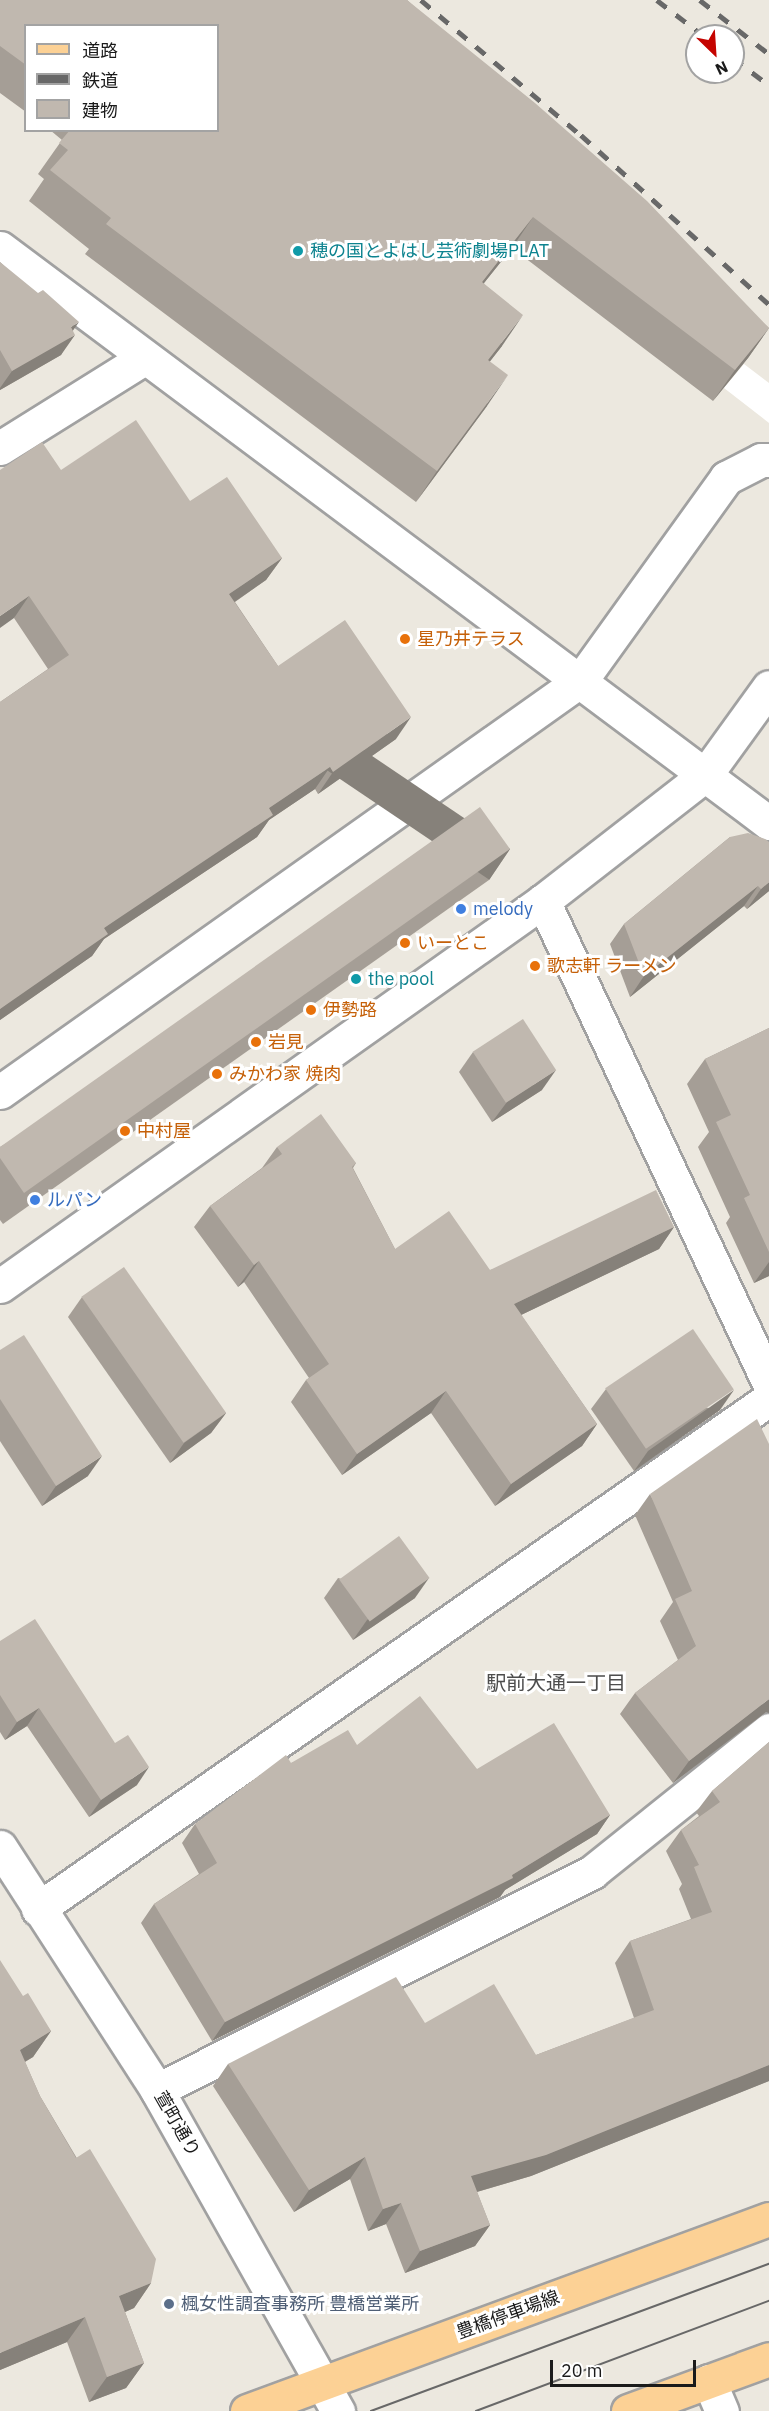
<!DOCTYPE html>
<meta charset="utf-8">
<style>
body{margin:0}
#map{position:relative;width:769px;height:2411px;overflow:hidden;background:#ece8df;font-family:"IBM Plex Sans","Noto Sans JP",sans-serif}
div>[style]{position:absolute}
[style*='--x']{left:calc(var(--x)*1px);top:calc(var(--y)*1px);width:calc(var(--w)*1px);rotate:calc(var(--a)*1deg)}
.pier>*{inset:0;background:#fff}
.roads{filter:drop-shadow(2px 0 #a1a1a1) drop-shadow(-2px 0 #a1a1a1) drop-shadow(0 2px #a1a1a1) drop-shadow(0 -2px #a1a1a1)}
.minor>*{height:33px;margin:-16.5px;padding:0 16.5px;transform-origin:16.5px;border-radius:16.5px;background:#fff}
.major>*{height:33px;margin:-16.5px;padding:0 16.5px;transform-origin:16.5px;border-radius:16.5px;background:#fcd195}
.tram>*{height:1.5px;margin:-0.75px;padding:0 0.75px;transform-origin:0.75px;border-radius:0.75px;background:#686868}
.rail>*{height:4.5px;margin-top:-2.25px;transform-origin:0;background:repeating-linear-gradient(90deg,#686868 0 12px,transparent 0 24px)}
.wall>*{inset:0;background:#a59e96}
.shaded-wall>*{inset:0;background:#86817a;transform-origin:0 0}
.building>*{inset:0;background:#c0b8af;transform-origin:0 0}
.dots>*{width:16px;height:16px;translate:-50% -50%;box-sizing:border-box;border:3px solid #fff;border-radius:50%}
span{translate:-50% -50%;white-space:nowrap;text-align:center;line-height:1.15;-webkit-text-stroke:6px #fff;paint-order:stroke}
.culture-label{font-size:18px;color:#0d838f}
.left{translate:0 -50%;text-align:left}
.food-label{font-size:18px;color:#c56008}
.shop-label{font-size:18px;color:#366cbe}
.street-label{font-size:18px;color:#1a1a1a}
.service-label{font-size:18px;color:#4e5e75}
.neighbourhood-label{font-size:20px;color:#4d4d4d}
.legend{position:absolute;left:24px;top:24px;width:195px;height:108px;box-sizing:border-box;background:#fff;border:2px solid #a3a3a3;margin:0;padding:8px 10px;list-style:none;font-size:18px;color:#1a1a1a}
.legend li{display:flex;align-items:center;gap:12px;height:30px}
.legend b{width:30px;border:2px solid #a3a3a3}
.north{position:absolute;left:685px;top:24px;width:60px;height:60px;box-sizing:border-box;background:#fff;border:2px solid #a3a3a3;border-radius:50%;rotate:155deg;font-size:16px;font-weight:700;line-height:24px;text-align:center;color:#1a1a1a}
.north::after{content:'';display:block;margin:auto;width:21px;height:27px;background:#c50400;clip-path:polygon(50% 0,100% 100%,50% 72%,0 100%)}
.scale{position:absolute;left:550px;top:2360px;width:146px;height:27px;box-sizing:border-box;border:3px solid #1a1a1a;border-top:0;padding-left:8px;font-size:18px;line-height:21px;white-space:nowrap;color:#1a1a1a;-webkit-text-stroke:4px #fff;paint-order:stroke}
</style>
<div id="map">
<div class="pier">
<i style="clip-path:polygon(744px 364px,769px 383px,769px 423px,724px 388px)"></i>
</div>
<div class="roads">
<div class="minor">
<i style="--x:0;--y:248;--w:960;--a:36.79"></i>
<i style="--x:0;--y:448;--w:170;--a:-32"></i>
<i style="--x:543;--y:901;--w:532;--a:64.88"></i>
<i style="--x:0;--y:1092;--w:712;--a:-35.34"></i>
<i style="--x:581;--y:680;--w:249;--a:-54.3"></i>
<i style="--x:726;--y:478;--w:39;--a:-27"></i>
<i style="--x:761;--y:460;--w:8;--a:0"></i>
<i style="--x:0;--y:1286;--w:666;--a:-35.34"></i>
<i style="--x:543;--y:901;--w:207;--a:-37.9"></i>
<i style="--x:706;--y:774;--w:107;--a:-54.1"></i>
<i style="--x:0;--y:1847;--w:289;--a:57.1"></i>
<i style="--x:157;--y:2090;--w:369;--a:60.6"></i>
<i style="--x:38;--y:1909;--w:891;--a:-34.9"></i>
<i style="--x:157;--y:2090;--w:487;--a:-26.6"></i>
<i style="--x:592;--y:1872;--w:227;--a:-38.7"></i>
<i style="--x:709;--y:2381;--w:33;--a:67"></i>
</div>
<div class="major">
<i style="--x:247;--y:2411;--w:556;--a:-20.19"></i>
<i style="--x:628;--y:2411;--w:150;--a:-20.2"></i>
</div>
</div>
<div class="tram">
<i style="--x:371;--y:2411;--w:424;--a:-20.3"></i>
<i style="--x:476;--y:2411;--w:313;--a:-20.6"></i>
</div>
<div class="rail">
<i style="--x:421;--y:0;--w:209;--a:40.2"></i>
<i style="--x:581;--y:135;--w:253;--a:42"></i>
<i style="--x:657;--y:0;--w:59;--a:37.5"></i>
<i style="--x:700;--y:0;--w:88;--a:38"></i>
<i style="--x:733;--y:58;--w:45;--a:36.9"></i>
</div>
<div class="wall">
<i style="clip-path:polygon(0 0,407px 0,769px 328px,748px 358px,713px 401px,512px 248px,484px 283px,502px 346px,490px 361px,487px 406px,416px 502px,85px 254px,89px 249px,29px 201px,44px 179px,38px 174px,62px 140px,50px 130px,218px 130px,26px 26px,26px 112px,0 93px)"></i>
<i style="clip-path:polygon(0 262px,73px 331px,61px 355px,0 390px)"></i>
<i style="clip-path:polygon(61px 470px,190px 501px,282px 558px,266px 580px,235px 602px,278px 666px,396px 739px,318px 794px,315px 789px,269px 820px,257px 837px,104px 939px,92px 956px,0 1020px,0 702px,48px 669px,14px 618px)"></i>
<i style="clip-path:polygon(730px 837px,769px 891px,747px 909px,744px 906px,630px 997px,610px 944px,624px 924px)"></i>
<i style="clip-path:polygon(510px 849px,489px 880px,3px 1224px,0 1220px,0 1147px)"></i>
<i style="clip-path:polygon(769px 1028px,769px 1276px,754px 1283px,726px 1223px,730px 1217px,698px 1147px,709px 1132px,687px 1084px,705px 1059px)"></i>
<i style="clip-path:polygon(473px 1052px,542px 1090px,492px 1122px,459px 1072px)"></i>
<i style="clip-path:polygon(277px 1147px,356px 1163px,353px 1168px,395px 1249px,490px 1270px,674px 1227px,659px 1249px,521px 1315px,597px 1424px,582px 1446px,495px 1506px,431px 1413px,342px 1475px,291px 1402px,306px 1380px,309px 1378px,244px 1282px,238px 1287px,194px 1227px,210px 1206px,262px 1168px)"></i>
<i style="clip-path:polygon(82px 1297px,226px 1413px,211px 1433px,170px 1463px,68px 1317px)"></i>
<i style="clip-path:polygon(0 1350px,88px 1476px,42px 1506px,0 1441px)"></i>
<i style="clip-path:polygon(606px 1389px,720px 1410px,634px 1471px,591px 1409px)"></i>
<i style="clip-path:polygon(650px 1494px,766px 1712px,673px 1783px,620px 1714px,635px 1693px,678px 1660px,660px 1621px,673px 1602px,635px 1515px)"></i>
<i style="clip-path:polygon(338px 1578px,415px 1598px,353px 1640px,324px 1598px)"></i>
<i style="clip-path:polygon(0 1641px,137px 1785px,89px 1817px,27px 1726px,5px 1740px,0 1732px)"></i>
<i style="clip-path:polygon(769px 1742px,769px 2081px,531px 2176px,477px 2192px,490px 2225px,475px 2246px,405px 2273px,386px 2224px,368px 2231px,350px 2179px,294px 2212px,213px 2086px,228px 2064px,425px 2023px,536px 2055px,634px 2018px,615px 1963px,630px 1941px,691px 1919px,679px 1889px,682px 1884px,666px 1851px,681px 1830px,699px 1816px,696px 1812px,712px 1791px)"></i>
<i style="clip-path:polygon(357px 1745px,477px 1769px,610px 1815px,597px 1834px,505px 1890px,500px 1897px,212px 2041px,141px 1923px,154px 1904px,199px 1874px,182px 1843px,195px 1824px,291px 1763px)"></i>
<i style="clip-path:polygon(23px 1996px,51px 2031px,33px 2057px,25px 2062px,40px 2096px,151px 2283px,134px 2308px,125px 2312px,144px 2363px,126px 2388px,89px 2402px,67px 2342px,0 2370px)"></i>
</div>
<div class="shaded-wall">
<i style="clip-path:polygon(533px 217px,512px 248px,460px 313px,482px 282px)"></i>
<i style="clip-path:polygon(523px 315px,502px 346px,467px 391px,488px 360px)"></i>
<i style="clip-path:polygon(79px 322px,67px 339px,75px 335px,61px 355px,0 390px,0 388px,12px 371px,71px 327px)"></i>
<i style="clip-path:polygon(769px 328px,748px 358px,713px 401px,735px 370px)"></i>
<i style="clip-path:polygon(508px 375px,487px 406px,416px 502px,437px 471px)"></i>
<i style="clip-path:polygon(282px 558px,266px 580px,214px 616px,229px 594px)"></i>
<i style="clip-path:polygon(29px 596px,14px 618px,0 628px,0 616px)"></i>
<i style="clip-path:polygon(411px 717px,396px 739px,318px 794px,333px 772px)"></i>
<i style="clip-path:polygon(330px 767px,315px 789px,269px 820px,257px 837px,104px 939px,92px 956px,0 1020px,0 1009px,104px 928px,269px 808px)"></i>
<i style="left:510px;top:849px;width:37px;height:595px;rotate:124deg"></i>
<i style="clip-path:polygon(769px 882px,769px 891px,747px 909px,761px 889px)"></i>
<i style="clip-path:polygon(758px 886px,744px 906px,630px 997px,644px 976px)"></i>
<i style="clip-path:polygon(556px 1070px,542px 1090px,492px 1122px,507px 1102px)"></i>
<i style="clip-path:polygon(674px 1227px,659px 1249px,498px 1326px,514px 1304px)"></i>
<i style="clip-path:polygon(259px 1261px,244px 1282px,238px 1287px,254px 1265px)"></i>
<i style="clip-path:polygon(769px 1262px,769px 1276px,754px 1283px)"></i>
<i style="clip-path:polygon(734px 1390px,720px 1410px,634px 1471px,648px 1451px)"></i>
<i style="clip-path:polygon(446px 1391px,431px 1413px,342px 1475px,357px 1454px)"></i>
<i style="clip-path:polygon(226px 1413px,211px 1433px,170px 1463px,184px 1443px)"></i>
<i style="clip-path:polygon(597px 1424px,582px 1446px,495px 1506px,511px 1484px)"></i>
<i style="clip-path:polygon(102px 1456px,88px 1476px,42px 1506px,56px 1486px)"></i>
<i style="clip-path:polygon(429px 1578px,415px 1598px,353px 1640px,367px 1620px)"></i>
<i style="clip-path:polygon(769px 1699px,769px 1713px,766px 1712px,673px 1783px,689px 1761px)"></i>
<i style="clip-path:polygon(39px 1708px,27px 1726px,5px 1740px,17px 1722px)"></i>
<i style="clip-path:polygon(149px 1767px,137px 1785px,89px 1817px,101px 1800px)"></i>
<i style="clip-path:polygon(610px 1815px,597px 1834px,505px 1890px,500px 1897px,212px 2041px,225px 2022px,512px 1875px)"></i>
<i style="clip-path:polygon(51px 2031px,33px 2057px,2px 2075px,20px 2050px)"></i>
<i style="clip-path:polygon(769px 2065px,769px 2081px,531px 2176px,456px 2198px,471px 2176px)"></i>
<i style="clip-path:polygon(365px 2157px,350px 2179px,294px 2212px,309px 2190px)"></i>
<i style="clip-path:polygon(401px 2203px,386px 2224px,368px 2231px,383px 2209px)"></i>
<i style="clip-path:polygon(490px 2225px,475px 2246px,405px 2273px,420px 2251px)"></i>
<i style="clip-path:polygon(151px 2283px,134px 2308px,102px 2322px,119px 2296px)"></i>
<i style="clip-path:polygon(85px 2317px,67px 2342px,0 2370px,0 2353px)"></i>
<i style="clip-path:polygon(144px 2363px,126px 2388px,89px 2402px,107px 2377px)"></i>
</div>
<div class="building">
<i style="clip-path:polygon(0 0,407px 0,535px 103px,647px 201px,769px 328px,735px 370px,533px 217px,482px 282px,523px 315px,488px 360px,508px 375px,437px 471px,106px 224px,111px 218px,50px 170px,68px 150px,59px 143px,70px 130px,218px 130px,218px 26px,26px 26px,26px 65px,0 46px)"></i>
<i style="clip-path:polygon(0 262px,38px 293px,43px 290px,79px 322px,71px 327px,75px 335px,12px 371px,0 350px)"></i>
<i style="clip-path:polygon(136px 420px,190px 501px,227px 477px,282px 558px,229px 594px,278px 666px,345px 620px,411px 717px,333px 772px,330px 767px,269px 808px,273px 815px,104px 928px,108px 934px,0 1009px,0 702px,69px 655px,29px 596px,0 616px,0 470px,42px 442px,61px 470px)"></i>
<i style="clip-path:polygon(480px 807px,510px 849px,24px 1193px,0 1158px,0 1147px)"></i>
<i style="clip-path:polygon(748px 833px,765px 839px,769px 842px,769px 882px,761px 889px,758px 886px,644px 976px,624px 924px,730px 837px)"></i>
<i style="left:523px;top:1019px;width:61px;height:60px;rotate:57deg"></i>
<i style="clip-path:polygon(769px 1028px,769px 1252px,744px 1198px,750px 1195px,716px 1122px,731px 1115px,705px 1059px)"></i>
<i style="clip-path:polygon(321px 1114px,356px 1163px,352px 1167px,395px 1249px,449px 1211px,490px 1270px,656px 1190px,674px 1227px,514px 1304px,597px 1424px,511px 1484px,446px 1391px,357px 1454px,306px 1380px,329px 1364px,259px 1261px,254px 1265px,210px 1206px,282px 1154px,277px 1147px)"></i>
<i style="left:124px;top:1267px;width:178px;height:52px;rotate:55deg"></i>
<i style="left:693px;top:1329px;width:73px;height:106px;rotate:56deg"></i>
<i style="clip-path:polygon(24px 1335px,102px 1456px,56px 1486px,0 1399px,0 1350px)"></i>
<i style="clip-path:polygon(757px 1419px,769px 1444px,769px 1699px,689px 1761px,635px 1693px,696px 1646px,675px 1599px,692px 1591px,650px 1494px)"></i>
<i style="left:399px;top:1536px;width:52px;height:74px;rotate:54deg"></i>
<i style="clip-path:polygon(35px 1619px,115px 1743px,128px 1735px,149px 1767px,101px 1800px,39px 1708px,17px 1722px,0 1695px,0 1641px)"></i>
<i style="clip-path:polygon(420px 1696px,477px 1769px,554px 1723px,610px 1815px,512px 1875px,513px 1878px,225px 2022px,154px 1904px,217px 1863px,195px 1824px,286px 1755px,291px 1763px,348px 1730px,357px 1745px)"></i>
<i style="clip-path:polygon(769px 1742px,769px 2065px,546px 2155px,471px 2176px,490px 2225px,420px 2251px,401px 2203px,383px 2209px,365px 2157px,309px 2190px,228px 2064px,396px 1977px,425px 2023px,494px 1984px,536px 2055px,654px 2010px,630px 1941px,712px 1912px,694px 1867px,699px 1865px,681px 1830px,720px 1802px,712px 1791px)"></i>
<i style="clip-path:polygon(0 1960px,23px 1996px,28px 1993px,51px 2031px,20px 2050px,40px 2096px,76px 2158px,90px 2149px,156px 2259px,151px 2283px,119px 2296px,144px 2363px,107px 2377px,85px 2317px,0 2353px)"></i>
</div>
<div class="dots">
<i style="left:298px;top:251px;background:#0f9aa8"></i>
<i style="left:405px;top:639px;background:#e8710a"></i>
<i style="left:461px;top:909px;background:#3f7fe0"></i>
<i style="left:405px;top:943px;background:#e8710a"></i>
<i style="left:535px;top:966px;background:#e8710a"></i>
<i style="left:356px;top:979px;background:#0f9aa8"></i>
<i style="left:311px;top:1010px;background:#e8710a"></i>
<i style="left:256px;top:1042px;background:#e8710a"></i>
<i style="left:217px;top:1074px;background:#e8710a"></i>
<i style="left:125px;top:1131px;background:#e8710a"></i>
<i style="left:35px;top:1200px;background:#3f7fe0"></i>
<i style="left:169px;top:2304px;background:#5c6f8a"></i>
</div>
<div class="culture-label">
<span class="left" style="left:310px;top:251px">穂の国とよはし芸術劇場PLAT</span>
<span class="left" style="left:368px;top:979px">the pool</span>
</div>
<div class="food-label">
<span class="left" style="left:417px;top:639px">星乃井テラス</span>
<span class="left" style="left:417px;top:943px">いーとこ</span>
<span class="left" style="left:547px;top:966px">歌志軒 ラーメン</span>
<span class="left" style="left:323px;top:1010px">伊勢路</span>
<span class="left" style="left:268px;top:1042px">岩見</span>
<span class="left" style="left:229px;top:1074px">みかわ家 焼肉</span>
<span class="left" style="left:137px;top:1131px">中村屋</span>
</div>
<div class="shop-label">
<span class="left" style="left:473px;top:909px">melody</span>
<span class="left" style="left:47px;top:1200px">ルパン</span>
</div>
<div class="street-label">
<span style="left:177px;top:2124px;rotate:60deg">萱町通り</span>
<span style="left:508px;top:2315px;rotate:-20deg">豊橋停車場線</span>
</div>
<div class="service-label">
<span class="left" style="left:181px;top:2304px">楓女性調査事務所 豊橋営業所</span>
</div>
<div class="neighbourhood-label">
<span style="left:556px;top:1682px">駅前大通一丁目</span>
</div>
<ul class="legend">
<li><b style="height:8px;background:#fcd195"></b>道路</li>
<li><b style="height:8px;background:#686868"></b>鉄道</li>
<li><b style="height:16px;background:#c0b8af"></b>建物</li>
</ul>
<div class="north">N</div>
<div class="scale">20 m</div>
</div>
